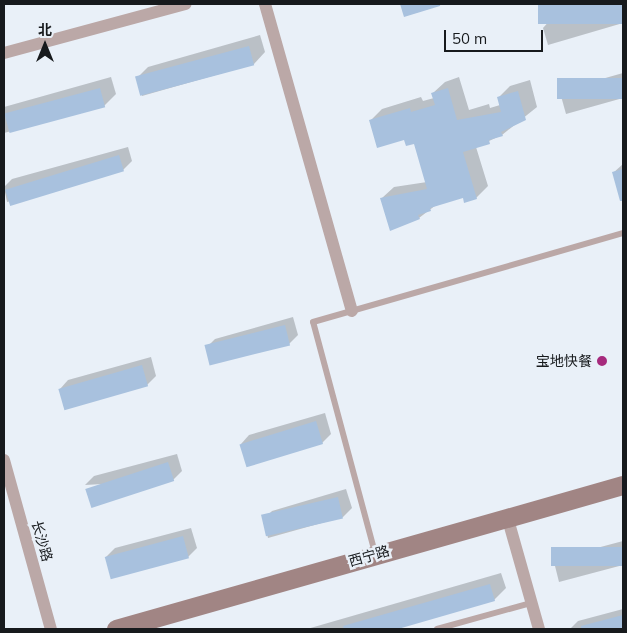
<!DOCTYPE html>
<meta charset="utf-8">
<style>
body{margin:0}
#map{position:relative;width:627px;height:633px;overflow:hidden;background:#e9f0f8;font-family:Mulish,"Noto Sans SC",sans-serif}
div>[style]{position:absolute}
[style*='--x']{left:calc(var(--x)*1px);top:calc(var(--y)*1px);width:calc(var(--w)*1px);rotate:calc(var(--a)*1deg)}
.shadow>*{inset:0;background:#0003}
.building>*{inset:0;background:#a8c1de;transform-origin:0 0}
.lane>*{height:6px;margin:-3px;padding:0 3px;transform-origin:3px;border-radius:3px;background:#bba8a7}
.street>*{height:12px;margin:-6px;padding:0 6px;transform-origin:6px;border-radius:6px;background:#bba8a7}
.secondary>*{height:19px;margin:-9.5px;padding:0 9.5px;transform-origin:9.5px;border-radius:9.5px;background:#a18584}
.dots>*{width:14px;height:14px;translate:-50% -50%;box-sizing:border-box;border:2px solid #e9f0f8;border-radius:50%}
span{translate:-50% -50%;white-space:nowrap;text-align:center;line-height:1.15;-webkit-text-stroke:5px #e9f0f8;paint-order:stroke}
.poi-label{font-size:14px;color:#171a1d}
.right{translate:-100% -50%;text-align:right}
.street-label{font-size:14px;color:#171a1d}
.frame{position:absolute;inset:0;border:5px solid #171a1d;pointer-events:none}
.north{position:absolute;left:20px;top:20px;width:50px;height:50px;-webkit-text-stroke:4px #e9f0f8;paint-order:stroke;rotate:0deg;font-size:14px;font-weight:700;line-height:20px;text-align:center;color:#171a1d}
.north::after{content:'';display:block;margin:auto;width:18px;height:22px;background:#171a1d;clip-path:polygon(50% 0,100% 100%,50% 72%,0 100%)}
.scale{position:absolute;left:444px;top:30px;width:99px;height:22px;box-sizing:border-box;border:2px solid #171a1d;border-top:0;padding-left:6px;font-size:15px;line-height:18px;white-space:nowrap;color:#171a1d;-webkit-text-stroke:4px #e9f0f8;paint-order:stroke}
</style>
<div id="map">
<div class="shadow">
<i style="clip-path:polygon(401px 4px,444px 4px,405px 16px)"></i>
<i style="clip-path:polygon(604px 4px,623px 4px,623px 23px,548px 45px,543px 28px,551px 19px)"></i>
<i style="clip-path:polygon(260px 35px,265px 52px,254px 64px,142px 96px,137px 78px,148px 67px)"></i>
<i style="clip-path:polygon(623px 73px,623px 98px,566px 114px,561px 96px,570px 88px)"></i>
<i style="clip-path:polygon(111px 77px,116px 94px,104px 106px,4px 133px,4px 107px)"></i>
<i style="clip-path:polygon(459px 77px,469px 110px,489px 104px,490px 108px,500px 105px,498px 98px,510px 86px,530px 80px,537px 107px,502px 135px,476px 147px,488px 186px,476px 198px,464px 196px,436px 205px,419px 218px,382px 198px,394px 187px,427px 182px,415px 142px,370px 121px,382px 109px,421px 97px,423px 101px,434px 98px,433px 93px,445px 82px)"></i>
<i style="clip-path:polygon(128px 147px,132px 161px,123px 170px,7px 202px,4px 187px,12px 179px)"></i>
<i style="clip-path:polygon(623px 164px,623px 190px,619px 191px,613px 173px)"></i>
<i style="clip-path:polygon(293px 317px,298px 335px,289px 344px,206px 348px,215px 339px)"></i>
<i style="clip-path:polygon(151px 357px,156px 376px,147px 385px,60px 389px,68px 380px)"></i>
<i style="clip-path:polygon(325px 413px,331px 434px,322px 443px,241px 444px,249px 435px)"></i>
<i style="clip-path:polygon(177px 454px,182px 471px,173px 480px,85px 485px,94px 476px)"></i>
<i style="clip-path:polygon(346px 489px,352px 508px,343px 517px,268px 538px,263px 520px,272px 511px)"></i>
<i style="clip-path:polygon(191px 528px,197px 548px,188px 557px,106px 557px,115px 548px)"></i>
<i style="clip-path:polygon(623px 541px,623px 565px,559px 582px,555px 566px,563px 557px)"></i>
<i style="clip-path:polygon(501px 573px,506px 588px,494px 600px,393px 629px,307px 629px)"></i>
<i style="clip-path:polygon(623px 609px,623px 629px,570px 629px,578px 621px)"></i>
</div>
<div class="building">
<i style="clip-path:polygon(400px 4px,440px 4px,440px 6px,404px 17px)"></i>
<i style="left:623px;top:4px;width:20px;height:85px;rotate:90deg"></i>
<i style="left:249px;top:46px;width:20px;height:118px;rotate:75deg"></i>
<i style="left:623px;top:78px;width:21px;height:66px;rotate:90deg"></i>
<i style="left:100px;top:88px;width:20px;height:99px;rotate:75deg"></i>
<i style="clip-path:polygon(448px 88px,457px 120px,501px 112px,497px 97px,518px 91px,526px 120px,501px 132px,503px 136px,489px 140px,490px 144px,463px 152px,477px 199px,464px 203px,463px 198px,430px 208px,431px 211px,418px 215px,420px 219px,390px 231px,380px 198px,427px 189px,414px 144px,406px 146px,404px 140px,377px 148px,369px 120px,410px 108px,411px 112px,435px 105px,431px 93px)"></i>
<i style="left:119px;top:155px;width:17px;height:119px;rotate:73deg"></i>
<i style="clip-path:polygon(623px 169px,623px 201px,620px 201px,612px 172px)"></i>
<i style="left:285px;top:325px;width:21px;height:83px;rotate:76deg"></i>
<i style="left:142px;top:365px;width:22px;height:87px;rotate:74deg"></i>
<i style="left:316px;top:421px;width:24px;height:80px;rotate:73deg"></i>
<i style="left:168px;top:462px;width:20px;height:87px;rotate:72deg"></i>
<i style="left:338px;top:497px;width:22px;height:79px;rotate:77deg"></i>
<i style="left:183px;top:536px;width:23px;height:81px;rotate:75deg"></i>
<i style="left:623px;top:547px;width:19px;height:72px;rotate:90deg"></i>
<i style="clip-path:polygon(490px 584px,495px 601px,398px 629px,344px 629px,343px 626px)"></i>
<i style="clip-path:polygon(623px 615px,623px 629px,581px 629px,581px 626px)"></i>
</div>
<div class="lane">
<i style="--x:375;--y:553;--w:239;--a:-105"></i>
<i style="--x:313;--y:322;--w:323;--a:-16"></i>
<i style="--x:437;--y:629;--w:98;--a:-15.5"></i>
</div>
<div class="street">
<i style="--x:265;--y:4;--w:319;--a:74.2"></i>
<i style="--x:4;--y:53;--w:188;--a:-15.1"></i>
<i style="--x:4;--y:460;--w:175;--a:74.5"></i>
<i style="--x:507;--y:516;--w:117;--a:74.2"></i>
</div>
<div class="secondary">
<i style="--x:116;--y:629;--w:527;--a:-15.86"></i>
</div>
<div class="dots">
<i style="left:602px;top:361px;background:#a62a7d"></i>
</div>
<div class="poi-label">
<span class="right" style="left:592px;top:361px">宝地快餐</span>
</div>
<div class="street-label">
<span style="left:42px;top:541px;rotate:74deg">长沙路</span>
<span style="left:369px;top:556px;rotate:-16deg">西宁路</span>
</div>
<div class="frame"></div>
<div class="north">北</div>
<div class="scale">50 m</div>
</div>
